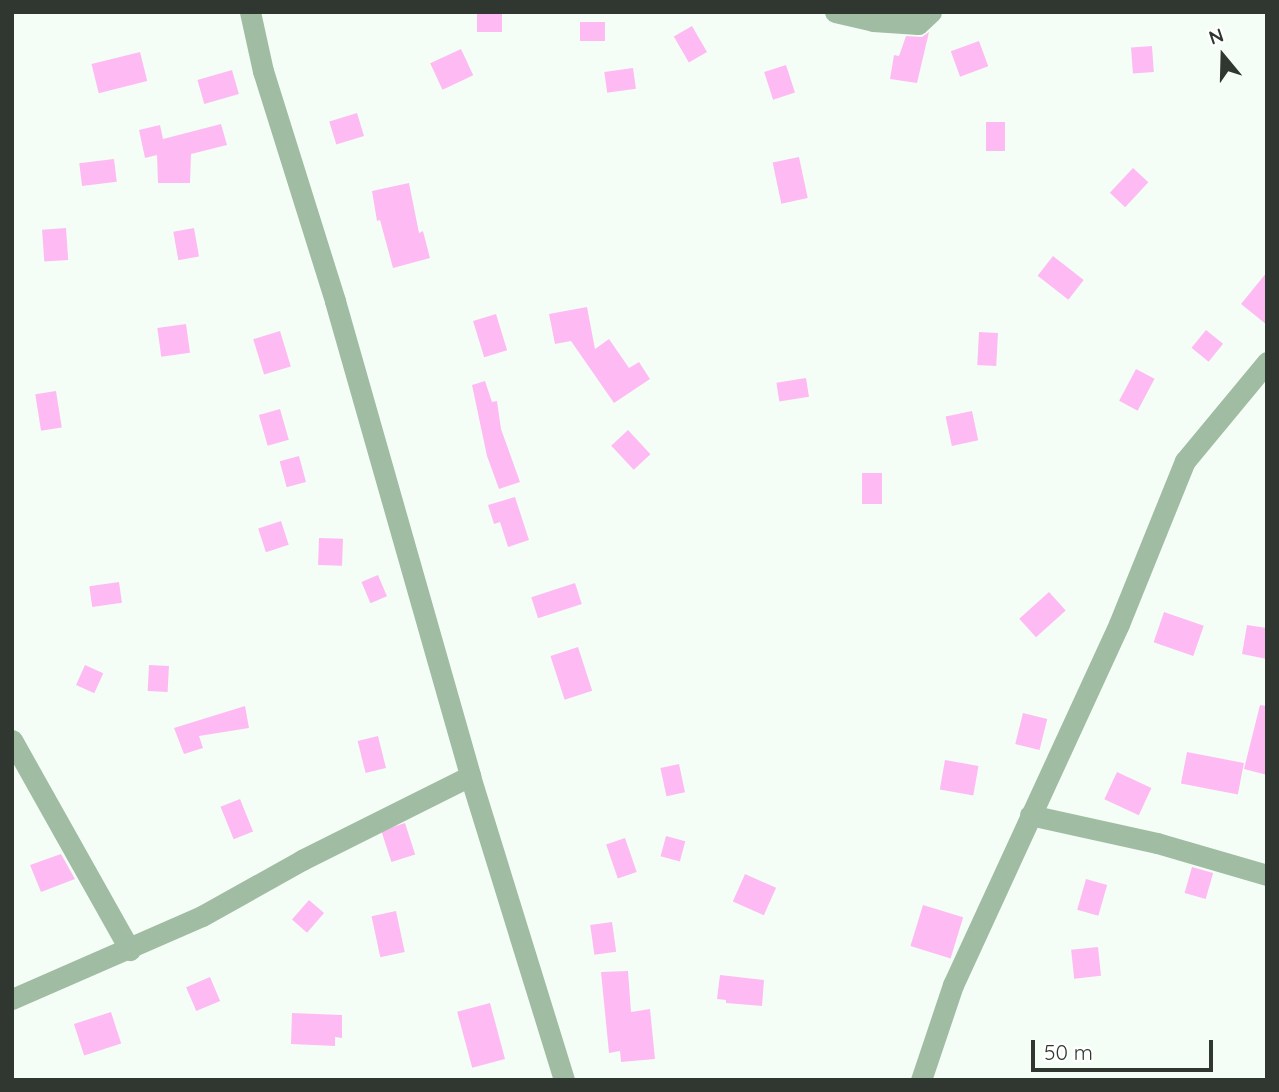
<!DOCTYPE html>
<style>
body{margin:0}
#map{position:relative;width:1279px;height:1092px;overflow:hidden;background:#f5fef6;font-family:Quicksand,sans-serif}
div>[style]{position:absolute}
[style*='--x']{left:calc(var(--x)*1px);top:calc(var(--y)*1px);width:calc(var(--w)*1px);rotate:calc(var(--a)*1deg)}
.building>*{inset:0;background:#febbf3;transform-origin:0 0}
.minor>*{height:21px;margin:-10.5px;padding:0 10.5px;transform-origin:10.5px;border-radius:10.5px;background:#a0bda3}
span{translate:-50% -50%;white-space:nowrap;text-align:center;line-height:1.15;-webkit-text-stroke:6px #fff;paint-order:stroke}
.frame{position:absolute;inset:0;border:14px solid #2f3730;pointer-events:none}
.north{position:absolute;left:1188px;top:21px;width:70px;height:70px;-webkit-text-stroke:5px #fff;paint-order:stroke;rotate:341deg;font-size:19px;font-weight:700;line-height:28px;text-align:center;color:#2f3730}
.north::after{content:'';display:block;margin:auto;width:24px;height:32px;background:#2f3730;clip-path:polygon(50% 0,100% 100%,50% 72%,0 100%)}
.scale{position:absolute;left:1031px;top:1040px;width:182px;height:32px;box-sizing:border-box;border:4px solid #2f3730;border-top:0;padding-left:9px;font-size:21px;line-height:24px;white-space:nowrap;color:#2f3730;-webkit-text-stroke:5px #fff;paint-order:stroke}
</style>
<div id="map">
<div class="building">
<i style="left:477px;top:12px;width:25px;height:20px"></i>
<i style="left:605px;top:22px;width:19px;height:25px;rotate:90deg"></i>
<i style="left:692px;top:26px;width:30px;height:21px;rotate:60deg"></i>
<i style="clip-path:polygon(929px 32px,917px 83px,890px 79px,894px 55px,899px 56px,906px 36px,922px 37px)"></i>
<i style="left:979px;top:41px;width:27px;height:30px;rotate:70deg"></i>
<i style="left:1152px;top:46px;width:26px;height:21px;rotate:86deg"></i>
<i style="left:461px;top:49px;width:29px;height:34px;rotate:65deg"></i>
<i style="left:140px;top:52px;width:30px;height:50px;rotate:76deg"></i>
<i style="left:786px;top:65px;width:29px;height:23px;rotate:72deg"></i>
<i style="left:633px;top:68px;width:21px;height:29px;rotate:82deg"></i>
<i style="left:232px;top:70px;width:25px;height:36px;rotate:74deg"></i>
<i style="left:357px;top:113px;width:24px;height:29px;rotate:73deg"></i>
<i style="left:986px;top:122px;width:19px;height:29px"></i>
<i style="clip-path:polygon(221px 124px,227px 145px,191px 154px,190px 183px,158px 183px,157px 155px,145px 158px,139px 130px,160px 125px,163px 139px)"></i>
<i style="left:799px;top:157px;width:42px;height:27px;rotate:78deg"></i>
<i style="left:114px;top:159px;width:23px;height:35px;rotate:83deg"></i>
<i style="left:1133px;top:168px;width:21px;height:34px;rotate:43deg"></i>
<i style="clip-path:polygon(409px 183px,419px 233px,423px 231px,430px 258px,393px 268px,380px 220px,377px 221px,372px 191px)"></i>
<i style="left:66px;top:228px;width:32px;height:24px;rotate:86deg"></i>
<i style="left:194px;top:228px;width:29px;height:21px;rotate:80deg"></i>
<i style="left:1053px;top:256px;width:39px;height:25px;rotate:38deg"></i>
<i style="clip-path:polygon(1267px 272px,1267px 325px,1241px 304px)"></i>
<i style="clip-path:polygon(587px 307px,595px 349px,609px 339px,629px 368px,639px 362px,650px 379px,614px 403px,571px 341px,555px 344px,549px 314px)"></i>
<i style="left:496px;top:314px;width:38px;height:24px;rotate:73deg"></i>
<i style="left:186px;top:324px;width:29px;height:29px;rotate:82deg"></i>
<i style="left:1206px;top:330px;width:22px;height:23px;rotate:39deg"></i>
<i style="left:280px;top:331px;width:37px;height:28px;rotate:73deg"></i>
<i style="left:979px;top:332px;width:19px;height:33px;rotate:3deg"></i>
<i style="left:1136px;top:369px;width:21px;height:36px;rotate:28deg"></i>
<i style="left:806px;top:378px;width:19px;height:30px;rotate:81deg"></i>
<i style="clip-path:polygon(485px 381px,492px 402px,497px 401px,501px 429px,520px 482px,499px 489px,487px 456px,472px 385px)"></i>
<i style="left:56px;top:391px;width:37px;height:21px;rotate:81deg"></i>
<i style="left:280px;top:409px;width:32px;height:22px;rotate:74deg"></i>
<i style="left:972px;top:411px;width:30px;height:27px;rotate:78deg"></i>
<i style="left:628px;top:430px;width:33px;height:23px;rotate:47deg"></i>
<i style="left:299px;top:456px;width:27px;height:20px;rotate:75deg"></i>
<i style="left:862px;top:473px;width:20px;height:31px"></i>
<i style="clip-path:polygon(515px 497px,529px 540px,508px 547px,500px 522px,494px 524px,488px 505px)"></i>
<i style="left:281px;top:521px;width:25px;height:24px;rotate:72deg"></i>
<i style="left:319px;top:538px;width:24px;height:27px;rotate:2deg"></i>
<i style="left:378px;top:575px;width:23px;height:18px;rotate:67deg"></i>
<i style="left:119px;top:582px;width:21px;height:30px;rotate:82deg"></i>
<i style="left:575px;top:583px;width:22px;height:46px;rotate:72deg"></i>
<i style="left:1049px;top:592px;width:25px;height:40px;rotate:48deg"></i>
<i style="left:1164px;top:612px;width:42px;height:32px;rotate:19deg"></i>
<i style="clip-path:polygon(1247px 625px,1267px 628px,1267px 659px,1242px 654px)"></i>
<i style="left:578px;top:647px;width:46px;height:29px;rotate:72deg"></i>
<i style="left:85px;top:665px;width:20px;height:22px;rotate:24deg"></i>
<i style="left:149px;top:665px;width:20px;height:26px;rotate:3deg"></i>
<i style="clip-path:polygon(1260px 705px,1267px 706px,1267px 775px,1244px 769px)"></i>
<i style="clip-path:polygon(245px 706px,249px 728px,199px 736px,203px 748px,184px 754px,174px 728px)"></i>
<i style="left:1023px;top:713px;width:25px;height:32px;rotate:14deg"></i>
<i style="left:378px;top:736px;width:33px;height:21px;rotate:76deg"></i>
<i style="left:1187px;top:752px;width:58px;height:32px;rotate:11deg"></i>
<i style="left:945px;top:760px;width:34px;height:30px;rotate:10deg"></i>
<i style="left:679px;top:764px;width:29px;height:19px;rotate:78deg"></i>
<i style="left:1117px;top:772px;width:38px;height:30px;rotate:25deg"></i>
<i style="left:240px;top:799px;width:35px;height:21px;rotate:68deg"></i>
<i style="left:405px;top:823px;width:33px;height:25px;rotate:72deg"></i>
<i style="left:666px;top:836px;width:20px;height:21px;rotate:15deg"></i>
<i style="left:625px;top:838px;width:36px;height:20px;rotate:71deg"></i>
<i style="clip-path:polygon(61px 854px,75px 879px,41px 892px,30px 865px)"></i>
<i style="left:1192px;top:867px;width:22px;height:27px;rotate:16deg"></i>
<i style="left:745px;top:874px;width:34px;height:30px;rotate:24deg"></i>
<i style="left:1086px;top:879px;width:22px;height:32px;rotate:16deg"></i>
<i style="left:309px;top:900px;width:20px;height:26px;rotate:41deg"></i>
<i style="left:923px;top:905px;width:42px;height:43px;rotate:17deg"></i>
<i style="left:396px;top:911px;width:42px;height:25px;rotate:78deg"></i>
<i style="left:612px;top:922px;width:30px;height:22px;rotate:82deg"></i>
<i style="left:1098px;top:947px;width:29px;height:27px;rotate:84deg"></i>
<i style="clip-path:polygon(628px 971px,631px 1012px,650px 1009px,655px 1059px,621px 1062px,620px 1051px,609px 1053px,601px 972px)"></i>
<i style="clip-path:polygon(720px 975px,764px 980px,762px 1006px,726px 1003px,726px 1000px,717px 999px)"></i>
<i style="left:210px;top:977px;width:26px;height:26px;rotate:67deg"></i>
<i style="left:490px;top:1003px;width:58px;height:34px;rotate:75deg"></i>
<i style="left:111px;top:1012px;width:33px;height:39px;rotate:72deg"></i>
<i style="clip-path:polygon(292px 1013px,342px 1015px,342px 1038px,335px 1037px,335px 1046px,291px 1044px)"></i>
</div>
<div class="minor">
<i style="--x:250;--y:12;--w:60;--a:77.6"></i>
<i style="--x:263;--y:71;--w:241;--a:72.6"></i>
<i style="--x:335;--y:301;--w:494;--a:74.1"></i>
<i style="--x:470;--y:776;--w:318;--a:72.8"></i>
<i style="--x:835;--y:12;--w:39;--a:13"></i>
<i style="--x:873;--y:21;--w:45;--a:3.8"></i>
<i style="--x:918;--y:24;--w:18;--a:-43"></i>
<i style="--x:12;--y:740;--w:241;--a:60.7"></i>
<i style="--x:1030;--y:815;--w:130;--a:12.4"></i>
<i style="--x:1157;--y:843;--w:115;--a:16.2"></i>
<i style="--x:12;--y:999;--w:207;--a:-23.6"></i>
<i style="--x:202;--y:916;--w:115;--a:-29.2"></i>
<i style="--x:302;--y:860;--w:188;--a:-26.6"></i>
<i style="--x:921;--y:1080;--w:100;--a:-71.4"></i>
<i style="--x:953;--y:985;--w:397;--a:-65.3"></i>
<i style="--x:1119;--y:624;--w:176;--a:-68"></i>
<i style="--x:1185;--y:461;--w:129;--a:-50.4"></i>
</div>
<div class="frame"></div>
<div class="north">N</div>
<div class="scale">50 m</div>
</div>
